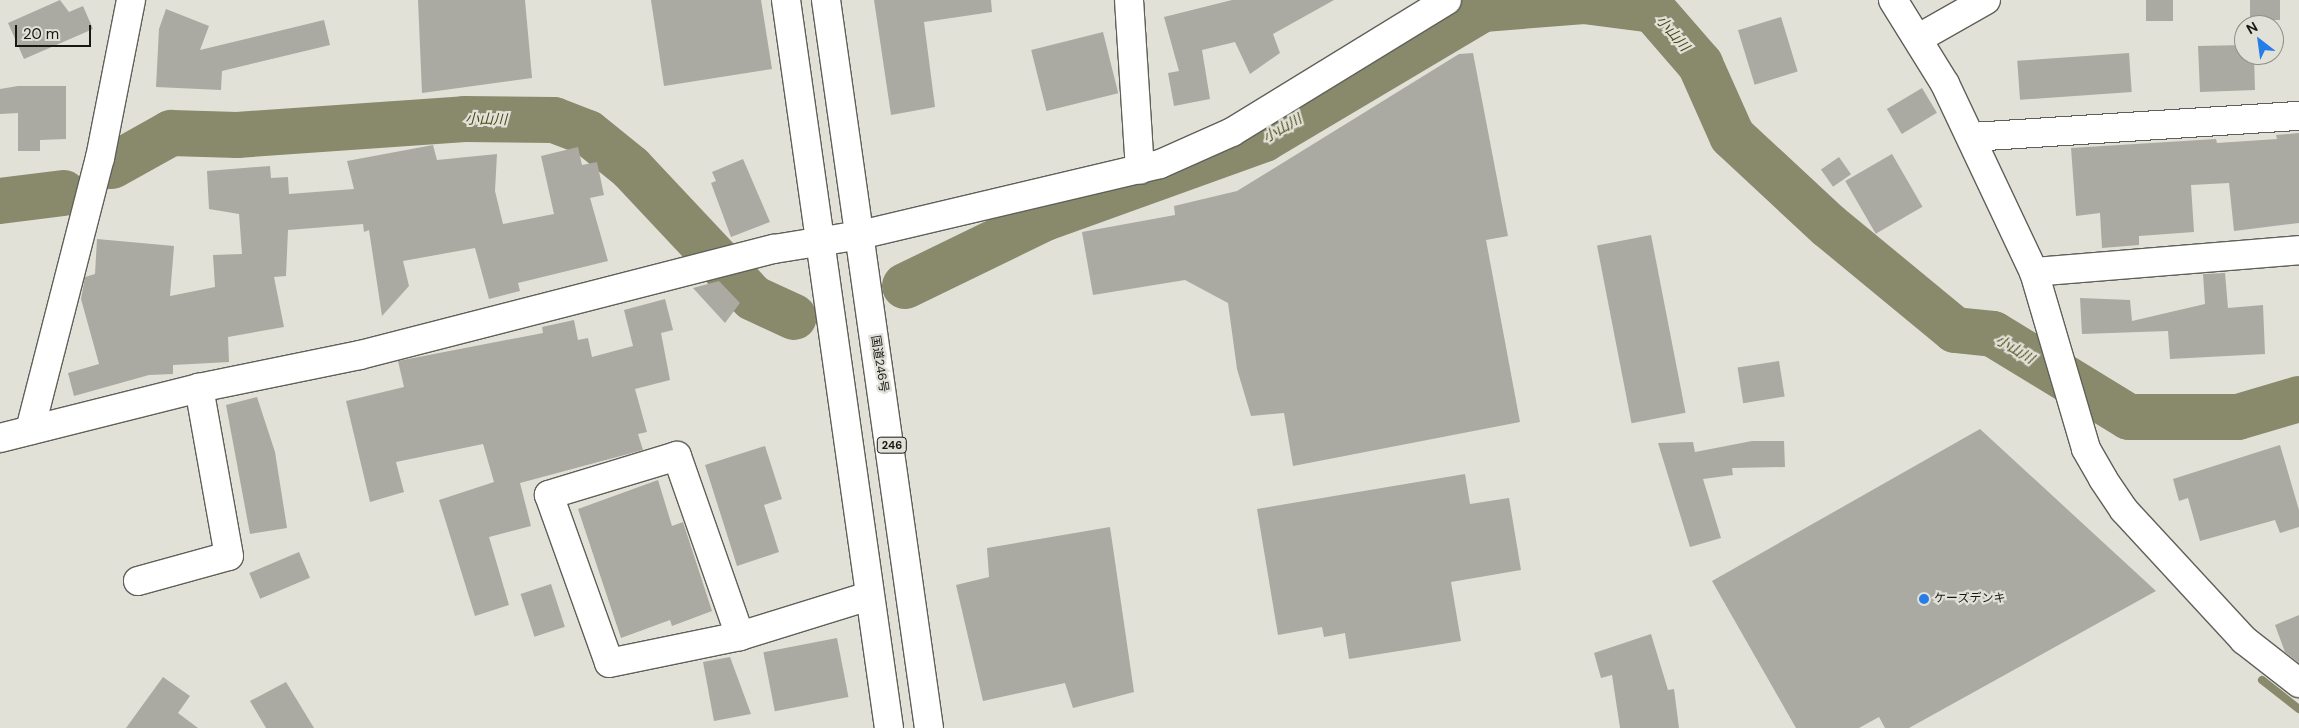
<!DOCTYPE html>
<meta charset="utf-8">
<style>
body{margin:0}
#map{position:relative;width:2299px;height:728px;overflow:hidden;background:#e1e1d8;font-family:"DM Sans","Noto Sans JP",sans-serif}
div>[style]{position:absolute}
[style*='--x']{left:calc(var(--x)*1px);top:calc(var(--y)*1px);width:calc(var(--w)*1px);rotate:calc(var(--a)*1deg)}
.green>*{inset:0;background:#c3c3b0}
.stream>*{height:8px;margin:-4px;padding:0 4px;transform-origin:4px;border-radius:4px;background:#89896c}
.river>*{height:46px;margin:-23px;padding:0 23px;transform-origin:23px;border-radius:23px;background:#89896c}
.building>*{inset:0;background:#aaaaa2;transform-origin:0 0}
.roads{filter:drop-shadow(1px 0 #606059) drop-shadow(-1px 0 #606059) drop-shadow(0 1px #606059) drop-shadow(0 -1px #606059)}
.minor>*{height:28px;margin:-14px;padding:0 14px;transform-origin:14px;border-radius:14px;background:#fff}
.highway>*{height:28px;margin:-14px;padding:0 14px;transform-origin:14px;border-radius:14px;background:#fff}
.dots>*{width:14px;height:14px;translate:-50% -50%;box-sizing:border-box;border:2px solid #e1e1d8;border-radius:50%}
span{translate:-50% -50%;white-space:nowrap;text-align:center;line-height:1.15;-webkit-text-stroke:4.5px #e1e1d8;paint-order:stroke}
.shield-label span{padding:1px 4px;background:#e1e1d8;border:1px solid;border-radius:4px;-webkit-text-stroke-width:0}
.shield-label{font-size:11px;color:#171714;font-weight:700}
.street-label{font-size:12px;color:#171714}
.poi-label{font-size:12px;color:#171714}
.left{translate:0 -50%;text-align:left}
.water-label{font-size:14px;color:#4a4814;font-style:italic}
.north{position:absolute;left:2234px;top:15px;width:50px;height:50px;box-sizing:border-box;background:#e1e1d8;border:1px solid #90908a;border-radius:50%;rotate:330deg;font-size:14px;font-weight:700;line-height:20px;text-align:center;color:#171714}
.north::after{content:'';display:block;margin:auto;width:18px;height:22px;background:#257ee8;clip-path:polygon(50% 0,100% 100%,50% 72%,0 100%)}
.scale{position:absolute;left:15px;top:25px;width:76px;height:22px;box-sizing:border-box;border:2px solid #171714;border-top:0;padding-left:6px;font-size:15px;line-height:18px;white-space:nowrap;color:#171714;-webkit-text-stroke:4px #e1e1d8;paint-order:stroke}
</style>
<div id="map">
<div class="green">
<i style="clip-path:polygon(2299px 377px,2299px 393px,2227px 403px)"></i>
</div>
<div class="stream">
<i style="--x:1471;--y:0;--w:15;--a:37"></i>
<i style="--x:2262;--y:680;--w:47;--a:38.1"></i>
</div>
<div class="river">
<i style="--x:112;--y:166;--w:68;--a:-29.2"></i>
<i style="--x:171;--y:133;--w:66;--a:1.7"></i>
<i style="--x:237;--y:135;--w:228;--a:-4"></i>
<i style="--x:464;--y:119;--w:90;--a:0.6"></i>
<i style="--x:554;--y:120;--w:36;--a:21"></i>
<i style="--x:588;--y:133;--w:55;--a:39.1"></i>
<i style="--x:631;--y:168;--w:178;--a:46.8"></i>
<i style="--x:753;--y:298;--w:45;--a:24.9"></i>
<i style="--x:0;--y:201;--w:64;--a:-7.2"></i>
<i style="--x:905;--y:286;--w:156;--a:-25.9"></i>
<i style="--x:1045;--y:218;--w:233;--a:-19.8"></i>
<i style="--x:1264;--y:139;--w:255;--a:-30.7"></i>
<i style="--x:1483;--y:9;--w:101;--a:-4.5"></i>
<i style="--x:1584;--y:1;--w:70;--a:7.4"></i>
<i style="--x:1653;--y:10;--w:72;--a:49"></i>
<i style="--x:1700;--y:64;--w:79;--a:66"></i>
<i style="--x:1732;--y:136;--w:132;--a:42.9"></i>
<i style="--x:1829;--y:226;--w:163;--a:39.5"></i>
<i style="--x:1955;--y:330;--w:38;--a:6"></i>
<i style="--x:1993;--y:334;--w:159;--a:31.4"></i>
<i style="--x:2129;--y:417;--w:109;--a:0"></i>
<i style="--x:2238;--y:417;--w:64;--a:-16.4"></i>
</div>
<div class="building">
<i style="clip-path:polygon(60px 0,69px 12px,83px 6px,93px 29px,24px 59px,8px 23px)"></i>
<i style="clip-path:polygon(418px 0,525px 0,532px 78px,422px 93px)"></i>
<i style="clip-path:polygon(651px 0,761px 0,772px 69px,664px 86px)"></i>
<i style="clip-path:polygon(874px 0,991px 0,992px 12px,924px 22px,935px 107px,891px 115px)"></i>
<i style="clip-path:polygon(1232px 0,1334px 0,1273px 34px,1280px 53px,1250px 74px,1235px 42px,1202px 50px,1210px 99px,1174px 106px,1168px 73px,1179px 71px,1164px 17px)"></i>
<i style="left:2146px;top:0;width:27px;height:21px"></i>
<i style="left:2250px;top:0;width:30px;height:20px"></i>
<i style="clip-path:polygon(166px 9px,209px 26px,200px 50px,324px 20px,330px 45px,222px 71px,221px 90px,156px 87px,159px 29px)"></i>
<i style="left:1781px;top:17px;width:57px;height:45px;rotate:73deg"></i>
<i style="left:1103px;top:32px;width:63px;height:74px;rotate:76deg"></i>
<i style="clip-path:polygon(2244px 45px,2244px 55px,2254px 55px,2255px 90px,2200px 92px,2198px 46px)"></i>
<i style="clip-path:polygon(1473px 53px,1508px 236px,1486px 240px,1520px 422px,1293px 466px,1284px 413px,1251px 416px,1237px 369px,1228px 303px,1185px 280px,1093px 295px,1082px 232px,1175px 215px,1174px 206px,1237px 191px,1459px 54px)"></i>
<i style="left:2129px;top:53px;width:39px;height:112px;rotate:86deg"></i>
<i style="clip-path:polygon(18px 86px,66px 86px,66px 139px,40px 140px,40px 151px,18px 151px,18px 113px,0 114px,0 89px)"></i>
<i style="left:1922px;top:88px;width:29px;height:41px;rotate:59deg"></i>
<i style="clip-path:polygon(2299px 133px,2299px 223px,2234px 231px,2229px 183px,2191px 185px,2194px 232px,2139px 236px,2139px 245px,2102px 248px,2100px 213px,2076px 216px,2071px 148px,2216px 139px,2217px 143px,2277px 139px,2276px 135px)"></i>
<i style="clip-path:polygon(433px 145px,437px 160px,497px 154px,495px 191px,503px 224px,554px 214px,541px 156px,578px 147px,582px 165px,597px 162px,604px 195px,590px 198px,608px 261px,518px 283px,520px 291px,489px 299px,475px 248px,403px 261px,409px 286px,382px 316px,369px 230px,364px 232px,363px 224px,288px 230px,286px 276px,274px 277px,284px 327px,228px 337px,229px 362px,173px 365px,173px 374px,149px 375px,74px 396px,68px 373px,99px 364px,81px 299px,85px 277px,95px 274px,97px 239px,174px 246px,170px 296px,215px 287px,213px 255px,242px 254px,239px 214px,209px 209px,207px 171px,270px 166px,271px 178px,288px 177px,289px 194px,354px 189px,347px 161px)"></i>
<i style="left:1892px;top:154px;width:61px;height:54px;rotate:60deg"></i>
<i style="left:1839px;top:157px;width:21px;height:22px;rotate:55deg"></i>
<i style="clip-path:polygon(743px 159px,770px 222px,731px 237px,711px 183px,716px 181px,712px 172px)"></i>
<i style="left:1651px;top:235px;width:181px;height:55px;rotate:79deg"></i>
<i style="clip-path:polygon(2225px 273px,2228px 308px,2263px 305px,2265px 354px,2170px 359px,2168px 331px,2082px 334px,2080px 298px,2130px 300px,2132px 321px,2205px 304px,2203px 274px)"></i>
<i style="clip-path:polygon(719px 281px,740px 303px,725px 323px,693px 288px)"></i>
<i style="clip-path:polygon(665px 299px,673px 330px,661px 333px,670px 380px,635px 389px,647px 432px,638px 434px,643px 450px,520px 483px,531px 526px,489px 537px,509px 605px,475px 616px,439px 500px,494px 482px,483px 444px,396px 462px,404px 492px,370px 502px,346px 401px,404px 387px,398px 361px,543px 333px,542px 327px,574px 320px,578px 340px,588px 338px,592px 357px,633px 346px,624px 310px)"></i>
<i style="left:1779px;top:361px;width:36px;height:42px;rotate:81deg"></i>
<i style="clip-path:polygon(257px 397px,275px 452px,287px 528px,250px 534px,226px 405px)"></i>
<i style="clip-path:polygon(1980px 429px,2156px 591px,1909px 728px,1885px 728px,1879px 717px,1859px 728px,1796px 728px,1712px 581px)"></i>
<i style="clip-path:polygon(1752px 441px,1784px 441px,1785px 467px,1732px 468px,1733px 475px,1703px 479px,1721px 538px,1690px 547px,1658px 443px,1693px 442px,1695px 452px)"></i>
<i style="clip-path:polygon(2280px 445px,2299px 510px,2299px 527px,2280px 533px,2275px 520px,2200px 541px,2188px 498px,2179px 501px,2173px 479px)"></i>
<i style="clip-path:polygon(765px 446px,782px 499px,764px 505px,779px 552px,737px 566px,705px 465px)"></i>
<i style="clip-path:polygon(1465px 474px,1470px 504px,1509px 498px,1521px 570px,1451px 582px,1461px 641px,1349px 659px,1345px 633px,1324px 637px,1322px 627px,1278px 635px,1257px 509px)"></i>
<i style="clip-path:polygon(658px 480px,672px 526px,683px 522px,712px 611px,672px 626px,670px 620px,621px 638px,578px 509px)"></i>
<i style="clip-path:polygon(1110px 527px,1134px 692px,1073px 708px,1065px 683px,983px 701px,956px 585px,989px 577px,987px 548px)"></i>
<i style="left:299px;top:552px;width:28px;height:54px;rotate:67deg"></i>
<i style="left:551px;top:584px;width:45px;height:32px;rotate:72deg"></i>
<i style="clip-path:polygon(2299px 615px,2299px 663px,2285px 652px,2275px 625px)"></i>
<i style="clip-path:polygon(1651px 634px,1668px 690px,1674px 689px,1679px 728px,1620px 728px,1612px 675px,1601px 678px,1594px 653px)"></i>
<i style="left:837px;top:638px;width:60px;height:75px;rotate:79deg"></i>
<i style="clip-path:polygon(730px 657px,751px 714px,714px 721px,703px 662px)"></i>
<i style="clip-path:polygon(163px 677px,190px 696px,178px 713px,198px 728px,126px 728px)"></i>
<i style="clip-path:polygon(286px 682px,314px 728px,266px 728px,250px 701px)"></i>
</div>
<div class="roads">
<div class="minor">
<i style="--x:1129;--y:0;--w:170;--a:86.3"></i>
<i style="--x:1893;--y:0;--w:99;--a:58.2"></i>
<i style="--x:1945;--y:84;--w:208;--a:64.7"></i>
<i style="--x:2034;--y:272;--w:184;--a:73.6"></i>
<i style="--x:2086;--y:449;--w:34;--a:60"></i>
<i style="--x:2103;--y:479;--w:37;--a:56"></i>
<i style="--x:2124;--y:510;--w:177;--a:47.3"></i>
<i style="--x:2244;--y:640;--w:70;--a:38"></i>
<i style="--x:1919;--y:38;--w:77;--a:-29.6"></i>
<i style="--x:1972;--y:137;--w:328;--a:-3.7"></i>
<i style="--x:2034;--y:272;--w:266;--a:-4.7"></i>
<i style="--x:30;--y:430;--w:281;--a:-75.6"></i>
<i style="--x:100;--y:158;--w:161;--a:-78.9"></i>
<i style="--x:0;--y:438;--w:205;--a:-14.1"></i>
<i style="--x:199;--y:388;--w:164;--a:-11.6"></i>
<i style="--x:360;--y:355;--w:427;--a:-14.4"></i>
<i style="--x:774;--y:249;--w:87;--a:-9.2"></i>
<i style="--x:860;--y:235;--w:308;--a:-13.3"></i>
<i style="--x:1160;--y:164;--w:79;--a:-24"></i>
<i style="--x:1232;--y:132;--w:252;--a:-31.5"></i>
<i style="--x:138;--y:581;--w:94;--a:-15.4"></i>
<i style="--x:229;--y:556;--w:171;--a:-100.1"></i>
<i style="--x:740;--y:636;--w:191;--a:-109.3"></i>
<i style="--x:677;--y:456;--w:134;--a:163.1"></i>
<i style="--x:549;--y:495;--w:178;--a:70.3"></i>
<i style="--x:609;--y:663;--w:134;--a:-11.6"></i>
<i style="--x:740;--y:636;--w:135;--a:-17.2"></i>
</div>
<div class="highway">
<i style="--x:786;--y:0;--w:735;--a:81.95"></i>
<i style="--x:826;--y:0;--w:735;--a:81.95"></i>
</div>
</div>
<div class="dots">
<i style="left:1924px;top:599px;background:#257ee8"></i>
</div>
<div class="shield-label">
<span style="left:892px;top:445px">246</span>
</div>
<div class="street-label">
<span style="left:879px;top:364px;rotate:81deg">国道246号</span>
</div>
<div class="poi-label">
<span class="left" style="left:1934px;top:599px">ケーズデンキ</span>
</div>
<div class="water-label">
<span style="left:1673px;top:33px;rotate:49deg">小山川</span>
<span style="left:486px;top:119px;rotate:1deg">小山川</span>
<span style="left:1282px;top:128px;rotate:-30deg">小山川</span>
<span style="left:2015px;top:349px;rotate:31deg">小山川</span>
</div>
<div class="north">N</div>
<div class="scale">20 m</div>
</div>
